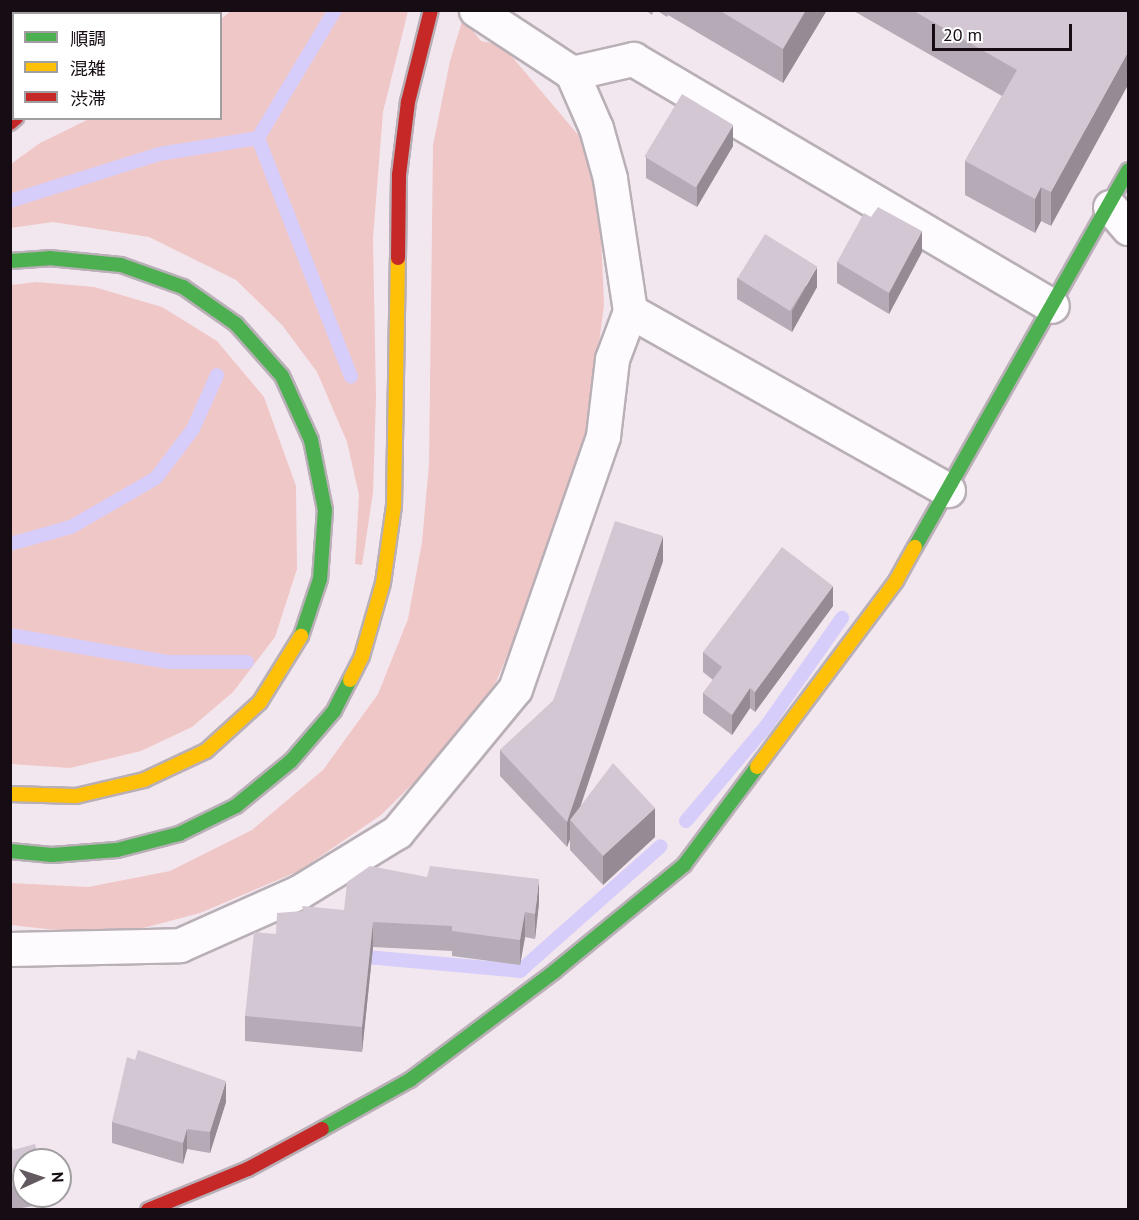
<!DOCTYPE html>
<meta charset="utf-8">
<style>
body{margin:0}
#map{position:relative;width:1139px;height:1220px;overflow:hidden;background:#f3e7ef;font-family:"PT Sans","Noto Sans JP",sans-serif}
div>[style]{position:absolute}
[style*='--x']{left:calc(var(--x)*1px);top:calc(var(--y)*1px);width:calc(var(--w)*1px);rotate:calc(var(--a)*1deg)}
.green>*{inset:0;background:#f0c7c7}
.stream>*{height:14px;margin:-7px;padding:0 7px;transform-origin:7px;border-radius:7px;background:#d6cdfa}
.roads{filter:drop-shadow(2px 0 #b9afb6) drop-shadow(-2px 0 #b9afb6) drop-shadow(0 2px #b9afb6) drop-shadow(0 -2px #b9afb6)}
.street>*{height:33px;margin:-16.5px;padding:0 16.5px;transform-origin:16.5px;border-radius:16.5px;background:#fdfbfd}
.fast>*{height:14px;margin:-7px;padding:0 7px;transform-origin:7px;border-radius:7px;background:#4caf50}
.slow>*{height:14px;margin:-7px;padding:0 7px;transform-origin:7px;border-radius:7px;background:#ffc107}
.jam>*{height:14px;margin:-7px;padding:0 7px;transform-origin:7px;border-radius:7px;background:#c62828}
.wall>*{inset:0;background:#b5abb6}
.shaded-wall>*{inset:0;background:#948b94}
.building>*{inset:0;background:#d3c7d4;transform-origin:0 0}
span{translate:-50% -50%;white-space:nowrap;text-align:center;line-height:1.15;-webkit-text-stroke:6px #fff;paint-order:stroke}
.frame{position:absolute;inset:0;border:12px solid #150d13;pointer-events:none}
.legend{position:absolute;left:12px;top:12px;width:210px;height:108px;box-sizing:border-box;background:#fff;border:2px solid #a19ea1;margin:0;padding:8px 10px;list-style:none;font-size:18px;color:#150d13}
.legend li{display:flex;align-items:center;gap:12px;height:30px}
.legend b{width:30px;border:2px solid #a19ea1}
.north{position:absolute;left:12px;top:1148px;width:60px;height:60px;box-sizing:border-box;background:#fff;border:2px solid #a19ea1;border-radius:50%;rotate:87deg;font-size:16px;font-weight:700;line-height:24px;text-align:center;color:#150d13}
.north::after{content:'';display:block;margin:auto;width:21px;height:27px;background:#635960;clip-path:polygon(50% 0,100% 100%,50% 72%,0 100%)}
.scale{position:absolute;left:932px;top:24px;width:140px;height:27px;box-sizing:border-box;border:3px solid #150d13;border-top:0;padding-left:8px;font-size:18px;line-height:21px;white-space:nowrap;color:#150d13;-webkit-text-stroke:4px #fff;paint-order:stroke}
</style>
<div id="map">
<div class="green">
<i style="clip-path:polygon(232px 10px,408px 11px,383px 112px,373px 238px,376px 397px,373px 493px,362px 565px,355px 564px,359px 495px,347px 442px,317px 372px,282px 325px,236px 280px,149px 237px,53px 222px,11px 228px,11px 164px,40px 143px,89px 119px,220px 118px,221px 19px)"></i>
<i style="clip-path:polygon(463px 18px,481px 41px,502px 45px,580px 137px,592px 155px,601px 233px,604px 305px,587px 436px,536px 587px,496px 682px,442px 755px,381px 815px,299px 871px,200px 913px,132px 931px,73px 932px,11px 925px,11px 883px,88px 887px,170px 871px,252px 830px,323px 770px,378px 694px,408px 619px,422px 542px,429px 464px,433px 145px,450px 61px)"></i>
<i style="clip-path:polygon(36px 282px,94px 287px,162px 307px,217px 341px,264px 397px,296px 486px,297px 569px,275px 637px,233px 692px,192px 727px,141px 751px,70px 768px,11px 764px,11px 285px)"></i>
</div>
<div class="stream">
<i style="--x:258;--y:138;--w:256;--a:68.7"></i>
<i style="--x:258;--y:138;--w:149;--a:-59"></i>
<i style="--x:10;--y:201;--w:156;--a:-17.5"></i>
<i style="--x:159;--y:154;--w:100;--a:-9.2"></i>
<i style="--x:10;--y:544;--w:63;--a:-15.6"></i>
<i style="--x:71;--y:527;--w:98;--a:-30"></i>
<i style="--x:156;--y:478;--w:61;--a:-52.9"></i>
<i style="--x:193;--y:429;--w:59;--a:-66"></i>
<i style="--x:10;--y:635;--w:160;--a:9.7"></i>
<i style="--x:168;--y:662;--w:79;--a:0"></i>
<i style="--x:686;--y:821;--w:126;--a:-49.8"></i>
<i style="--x:767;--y:725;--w:131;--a:-55"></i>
<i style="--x:356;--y:956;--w:165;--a:5.2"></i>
<i style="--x:520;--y:971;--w:188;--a:-41.6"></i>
</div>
<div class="roads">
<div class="street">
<i style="--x:572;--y:73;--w:63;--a:-12.9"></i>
<i style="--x:633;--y:59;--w:486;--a:30.5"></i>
<i style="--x:1110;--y:207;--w:28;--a:49"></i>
<i style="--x:630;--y:311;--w:365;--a:29.4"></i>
<i style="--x:10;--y:949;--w:170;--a:-1.3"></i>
<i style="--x:180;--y:945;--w:130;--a:-24"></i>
<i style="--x:299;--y:892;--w:115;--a:-31.5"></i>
<i style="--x:397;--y:832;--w:185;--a:-50.5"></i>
<i style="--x:515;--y:689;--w:268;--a:-70.8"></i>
<i style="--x:603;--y:436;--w:78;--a:-83.3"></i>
<i style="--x:612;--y:359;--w:51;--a:-69.4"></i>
<i style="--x:630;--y:311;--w:134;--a:-98.6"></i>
<i style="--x:610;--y:178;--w:52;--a:-105.6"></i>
<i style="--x:596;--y:128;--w:60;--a:-113.6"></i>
<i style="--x:572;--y:73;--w:115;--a:-146.7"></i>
</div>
<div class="fast">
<i style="--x:30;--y:14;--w:6;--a:-45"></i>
<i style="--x:159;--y:14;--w:6;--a:-45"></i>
<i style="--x:10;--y:261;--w:39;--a:-4"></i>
<i style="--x:49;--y:258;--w:72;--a:5.6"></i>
<i style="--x:121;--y:265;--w:66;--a:19.5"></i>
<i style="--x:183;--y:287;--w:65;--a:34.9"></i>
<i style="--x:236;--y:324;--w:69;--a:48.5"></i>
<i style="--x:282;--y:376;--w:70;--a:65.6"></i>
<i style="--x:311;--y:440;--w:71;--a:78.7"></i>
<i style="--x:325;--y:510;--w:69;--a:94.1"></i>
<i style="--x:320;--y:579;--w:60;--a:108.4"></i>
<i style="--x:915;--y:547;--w:433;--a:-60.5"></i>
<i style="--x:10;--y:851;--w:42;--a:5.4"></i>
<i style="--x:52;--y:855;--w:65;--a:-4.4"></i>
<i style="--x:117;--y:850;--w:64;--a:-14.5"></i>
<i style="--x:179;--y:834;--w:64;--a:-26.2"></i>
<i style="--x:236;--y:806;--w:71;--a:-39.3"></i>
<i style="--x:291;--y:761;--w:66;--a:-49.3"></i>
<i style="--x:334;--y:711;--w:35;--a:-63"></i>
<i style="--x:322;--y:1129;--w:101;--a:-29.1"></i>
<i style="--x:410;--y:1080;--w:181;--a:-36.9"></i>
<i style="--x:555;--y:971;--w:167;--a:-39.4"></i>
<i style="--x:684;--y:865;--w:122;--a:-53.3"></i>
</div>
<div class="slow">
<i style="--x:350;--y:680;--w:27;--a:-63"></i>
<i style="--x:362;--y:656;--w:76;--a:-74"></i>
<i style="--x:383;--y:583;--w:78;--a:-81.9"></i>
<i style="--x:394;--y:506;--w:248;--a:-89.1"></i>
<i style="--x:757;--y:767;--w:232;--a:-53.2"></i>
<i style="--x:896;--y:581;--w:39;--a:-61"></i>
<i style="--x:10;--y:794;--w:66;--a:1.7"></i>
<i style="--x:76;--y:796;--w:70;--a:-13.2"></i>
<i style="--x:144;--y:780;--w:68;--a:-25.1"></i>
<i style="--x:206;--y:751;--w:73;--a:-42.2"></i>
<i style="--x:260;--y:702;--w:78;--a:-58.2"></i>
</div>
<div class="jam">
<i style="--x:10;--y:123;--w:8;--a:-40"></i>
<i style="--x:398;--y:258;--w:83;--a:-89.3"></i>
<i style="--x:399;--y:175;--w:74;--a:-83"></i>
<i style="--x:408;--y:102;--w:95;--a:-76"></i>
<i style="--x:148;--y:1210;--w:108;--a:-22.3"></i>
<i style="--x:248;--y:1169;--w:84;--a:-28.4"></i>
</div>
</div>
<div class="wall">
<i style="clip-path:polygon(645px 10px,654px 10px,652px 15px)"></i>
<i style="clip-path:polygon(656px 10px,827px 10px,783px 83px,668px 15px,667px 17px)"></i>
<i style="clip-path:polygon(852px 10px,1128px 10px,1051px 226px,1041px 221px,1035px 233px,965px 195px,965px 161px,1002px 96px)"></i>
<i style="clip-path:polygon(733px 146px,697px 207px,646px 178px,646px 157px)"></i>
<i style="clip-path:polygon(871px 217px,922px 252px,889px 314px,837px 283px,837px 262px)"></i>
<i style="clip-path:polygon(737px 278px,817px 287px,792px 332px,737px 299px)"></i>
<i style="clip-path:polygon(663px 561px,581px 805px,655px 837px,603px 885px,570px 850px,570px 839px,567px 847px,500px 776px,500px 750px,553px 701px)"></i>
<i style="clip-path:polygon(833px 606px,755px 712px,750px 708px,732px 735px,703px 713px,703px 693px,713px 680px,703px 672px,703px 652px)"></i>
<i style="clip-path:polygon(539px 903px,535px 939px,525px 937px,520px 965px,452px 956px,452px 951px,373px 947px,362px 1052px,245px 1041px,245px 1016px,276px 934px,344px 910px)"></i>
<i style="clip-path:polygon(226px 1102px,210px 1153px,187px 1149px,183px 1164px,112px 1143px,112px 1122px)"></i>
<i style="clip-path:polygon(10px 1140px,13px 1150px,24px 1160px,24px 1196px,43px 1196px,43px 1204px,17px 1209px,10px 1209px)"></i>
</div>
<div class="shaded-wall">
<i style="clip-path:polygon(806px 10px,827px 10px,783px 83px,783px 49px)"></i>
<i style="clip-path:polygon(1128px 52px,1128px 85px,1051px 226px,1051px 192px)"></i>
<i style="clip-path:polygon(733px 125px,733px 146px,697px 207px,697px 186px)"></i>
<i style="clip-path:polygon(1041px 187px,1041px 221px,1035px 233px,1035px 199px)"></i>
<i style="clip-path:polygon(922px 231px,922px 252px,889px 314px,889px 293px)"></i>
<i style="clip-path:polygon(817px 267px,817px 287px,792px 332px,792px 311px)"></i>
<i style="clip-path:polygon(663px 536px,663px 561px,574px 825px,570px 820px,570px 839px,567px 847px,567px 822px)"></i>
<i style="clip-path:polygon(833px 586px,833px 606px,755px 712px,755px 692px)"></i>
<i style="clip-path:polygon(750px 688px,750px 708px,732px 735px,732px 715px)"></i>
<i style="clip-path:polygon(655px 808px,655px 837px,603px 885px,603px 856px)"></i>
<i style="clip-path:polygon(539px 879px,539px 903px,535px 939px,535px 914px)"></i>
<i style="clip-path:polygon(525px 912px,525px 937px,520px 965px,520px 940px)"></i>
<i style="clip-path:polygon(373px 922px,373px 947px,362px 1052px,362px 1027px)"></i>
<i style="clip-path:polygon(226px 1081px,226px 1102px,210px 1153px,210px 1132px)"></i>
<i style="clip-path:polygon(187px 1129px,187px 1149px,183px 1164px,183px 1143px)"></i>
</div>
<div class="building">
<i style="clip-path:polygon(719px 10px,806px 10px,783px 49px)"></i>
<i style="clip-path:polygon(912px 10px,1128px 10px,1128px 52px,1051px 192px,1041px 187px,1035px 199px,965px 161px,1017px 70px)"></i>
<i style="left:682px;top:94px;width:60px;height:73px;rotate:31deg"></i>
<i style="clip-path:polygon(878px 207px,922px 231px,889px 293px,837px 262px,864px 213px,871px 217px)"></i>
<i style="left:765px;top:234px;width:62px;height:52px;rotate:32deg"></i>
<i style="clip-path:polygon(615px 521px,663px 536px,567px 822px,500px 750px,553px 701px)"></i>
<i style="clip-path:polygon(782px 547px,833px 586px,755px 692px,750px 688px,732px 715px,703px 693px,722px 667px,703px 652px)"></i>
<i style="clip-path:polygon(613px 763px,655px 808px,603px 856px,570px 820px)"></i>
<i style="clip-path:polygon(370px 866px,427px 877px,430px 866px,539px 879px,535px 914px,525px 912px,520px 940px,452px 931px,452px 926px,373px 922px,362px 1027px,245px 1016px,254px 932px,276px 934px,277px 913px,303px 911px,302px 906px,344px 910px,347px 882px)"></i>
<i style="clip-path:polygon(138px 1050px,226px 1081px,210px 1132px,187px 1129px,183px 1143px,112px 1122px,127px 1057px,135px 1060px)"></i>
<i style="clip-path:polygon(10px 1140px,13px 1150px,35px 1144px,39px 1160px,24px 1160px,24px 1184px,10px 1186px)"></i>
</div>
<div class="frame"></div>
<ul class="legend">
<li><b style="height:8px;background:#4caf50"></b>順調</li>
<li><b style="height:8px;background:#ffc107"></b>混雑</li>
<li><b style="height:8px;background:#c62828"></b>渋滞</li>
</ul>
<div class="north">N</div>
<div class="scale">20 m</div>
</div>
